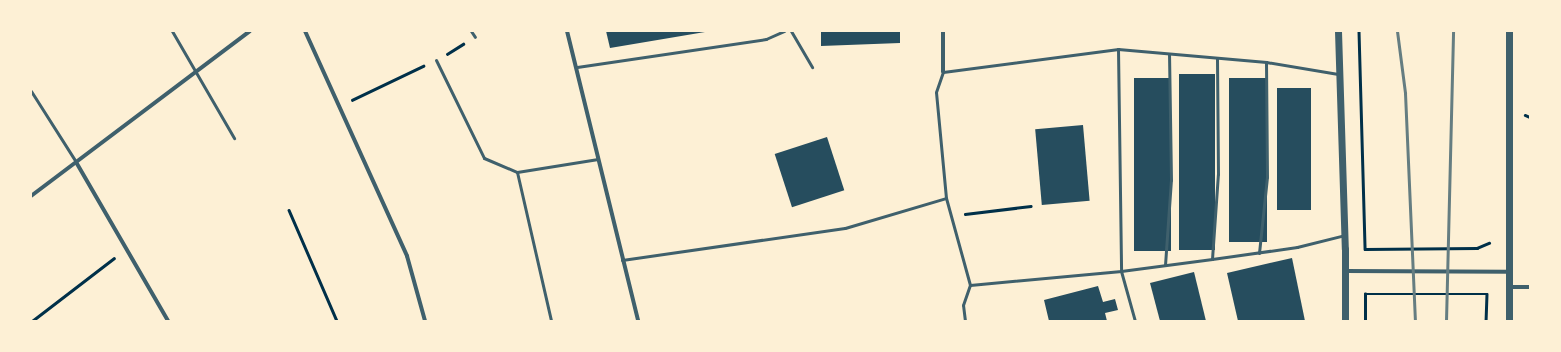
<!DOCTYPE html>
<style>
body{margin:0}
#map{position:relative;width:1561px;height:352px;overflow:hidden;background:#fdf0d5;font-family:"Fira Sans Condensed",sans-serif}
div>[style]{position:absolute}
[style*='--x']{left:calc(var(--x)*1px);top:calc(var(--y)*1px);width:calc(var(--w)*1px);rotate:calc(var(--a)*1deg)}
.building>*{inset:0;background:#264d5e;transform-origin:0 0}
.path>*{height:2.5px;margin:-1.25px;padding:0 1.25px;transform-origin:1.25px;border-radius:1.25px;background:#003049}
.service>*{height:3px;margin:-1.5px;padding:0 1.5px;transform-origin:1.5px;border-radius:1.5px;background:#3f606c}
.pedestrian>*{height:3.5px;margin:-1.75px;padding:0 1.75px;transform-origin:1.75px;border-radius:1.75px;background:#3f606c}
.minor>*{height:4px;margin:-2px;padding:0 2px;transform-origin:2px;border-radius:2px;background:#3f606c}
.tertiary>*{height:7px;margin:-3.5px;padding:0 3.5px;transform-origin:3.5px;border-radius:3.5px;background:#3f606c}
.rail>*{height:3px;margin:-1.5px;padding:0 1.5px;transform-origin:1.5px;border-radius:1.5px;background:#657d81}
span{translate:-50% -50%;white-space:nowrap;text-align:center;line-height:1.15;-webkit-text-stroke:3px #fdf0d5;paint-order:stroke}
.frame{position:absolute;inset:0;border:32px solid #fdf0d5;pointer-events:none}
</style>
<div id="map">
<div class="building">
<i style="clip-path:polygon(606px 31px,705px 31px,705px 32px,610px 48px)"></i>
<i style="clip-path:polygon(821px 31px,900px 31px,900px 43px,821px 46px)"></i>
<i style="left:1179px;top:74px;width:36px;height:176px"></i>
<i style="left:1134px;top:78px;width:37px;height:173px"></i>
<i style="left:1229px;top:78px;width:38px;height:164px"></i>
<i style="left:1277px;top:88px;width:34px;height:122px"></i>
<i style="left:1083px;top:125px;width:76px;height:48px;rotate:85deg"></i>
<i style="left:827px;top:137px;width:56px;height:55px;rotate:72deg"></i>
<i style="clip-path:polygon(1292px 258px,1305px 321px,1238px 321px,1227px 273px)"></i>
<i style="clip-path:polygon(1194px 272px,1206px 321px,1160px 321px,1150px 283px)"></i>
<i style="clip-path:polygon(1098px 286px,1103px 302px,1115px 299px,1118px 310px,1105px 313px,1107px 321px,1049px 321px,1044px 300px)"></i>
</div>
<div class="path">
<i style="--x:1359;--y:31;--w:218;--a:88.4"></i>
<i style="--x:1365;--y:249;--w:112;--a:-0.5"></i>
<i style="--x:1477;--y:248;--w:13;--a:-23"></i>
<i style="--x:447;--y:54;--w:19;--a:-32"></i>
<i style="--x:352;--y:100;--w:79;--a:-25.6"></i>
<i style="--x:1525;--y:115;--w:5;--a:22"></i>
<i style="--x:289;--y:210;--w:121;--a:66.6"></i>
<i style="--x:965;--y:214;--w:66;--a:-6.9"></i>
<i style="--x:32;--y:321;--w:103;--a:-37.5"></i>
<i style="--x:1365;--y:321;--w:27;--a:-90"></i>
<i style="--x:1365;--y:294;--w:122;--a:0"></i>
<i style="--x:1487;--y:294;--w:27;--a:92"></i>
</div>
<div class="service">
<i style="--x:172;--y:31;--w:124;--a:59.9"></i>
<i style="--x:471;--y:31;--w:7;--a:56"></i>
<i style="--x:791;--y:31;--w:42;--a:59.7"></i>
<i style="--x:1118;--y:49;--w:222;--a:89.2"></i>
<i style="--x:1121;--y:271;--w:52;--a:74.4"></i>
<i style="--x:436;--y:60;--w:109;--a:63.9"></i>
<i style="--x:484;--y:158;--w:36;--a:23"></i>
<i style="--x:517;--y:172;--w:82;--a:-9.1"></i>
<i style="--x:577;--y:67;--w:191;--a:-8.4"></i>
<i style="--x:766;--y:39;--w:20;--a:-24"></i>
<i style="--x:31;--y:91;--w:84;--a:57.6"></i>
<i style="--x:517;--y:172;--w:153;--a:77.1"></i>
<i style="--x:1259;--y:253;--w:76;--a:-84"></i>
<i style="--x:1267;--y:177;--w:115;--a:-90.5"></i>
<i style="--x:1212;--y:259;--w:85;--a:-86"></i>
<i style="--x:1218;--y:174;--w:116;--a:-90.5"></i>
<i style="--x:622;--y:260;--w:225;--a:-8.2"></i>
<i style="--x:845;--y:228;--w:105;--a:-16.5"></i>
<i style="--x:1165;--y:265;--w:85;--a:-86"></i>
<i style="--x:1171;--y:180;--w:126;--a:-90.9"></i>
<i style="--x:970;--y:285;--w:152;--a:-5.3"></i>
<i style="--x:1121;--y:271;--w:92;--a:-7.5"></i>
<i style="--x:1212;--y:259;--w:86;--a:-8"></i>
<i style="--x:1297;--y:247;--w:49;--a:-14"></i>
<i style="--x:965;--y:321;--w:16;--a:-97"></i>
<i style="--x:963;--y:305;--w:21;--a:-71"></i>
<i style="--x:970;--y:285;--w:90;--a:-105.4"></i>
<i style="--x:946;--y:198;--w:106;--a:-95.4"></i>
<i style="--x:936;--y:92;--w:21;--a:-71"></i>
<i style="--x:943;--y:72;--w:177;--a:-7.5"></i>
<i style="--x:1118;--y:49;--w:149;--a:5"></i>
<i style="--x:1266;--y:62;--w:73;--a:9.5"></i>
</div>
<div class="pedestrian">
<i style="--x:943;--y:72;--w:41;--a:-90"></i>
</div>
<div class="minor">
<i style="--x:305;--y:31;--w:247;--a:65.6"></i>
<i style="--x:407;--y:256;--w:67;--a:74.5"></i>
<i style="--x:567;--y:31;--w:299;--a:76.2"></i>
<i style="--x:76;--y:162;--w:184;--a:59.9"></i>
<i style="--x:31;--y:196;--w:274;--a:-37"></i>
<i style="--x:1345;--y:271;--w:164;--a:0.3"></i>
<i style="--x:1510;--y:287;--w:20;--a:0"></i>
</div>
<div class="tertiary">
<i style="--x:1338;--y:31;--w:218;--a:88.2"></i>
<i style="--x:1345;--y:249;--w:72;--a:90"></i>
<i style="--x:1509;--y:321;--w:290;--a:-90"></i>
</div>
<div class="rail">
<i style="--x:1397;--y:31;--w:63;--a:82.6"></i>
<i style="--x:1405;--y:93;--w:228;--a:87.5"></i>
<i style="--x:1446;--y:321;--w:290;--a:-88.6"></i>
</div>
<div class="frame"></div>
</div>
